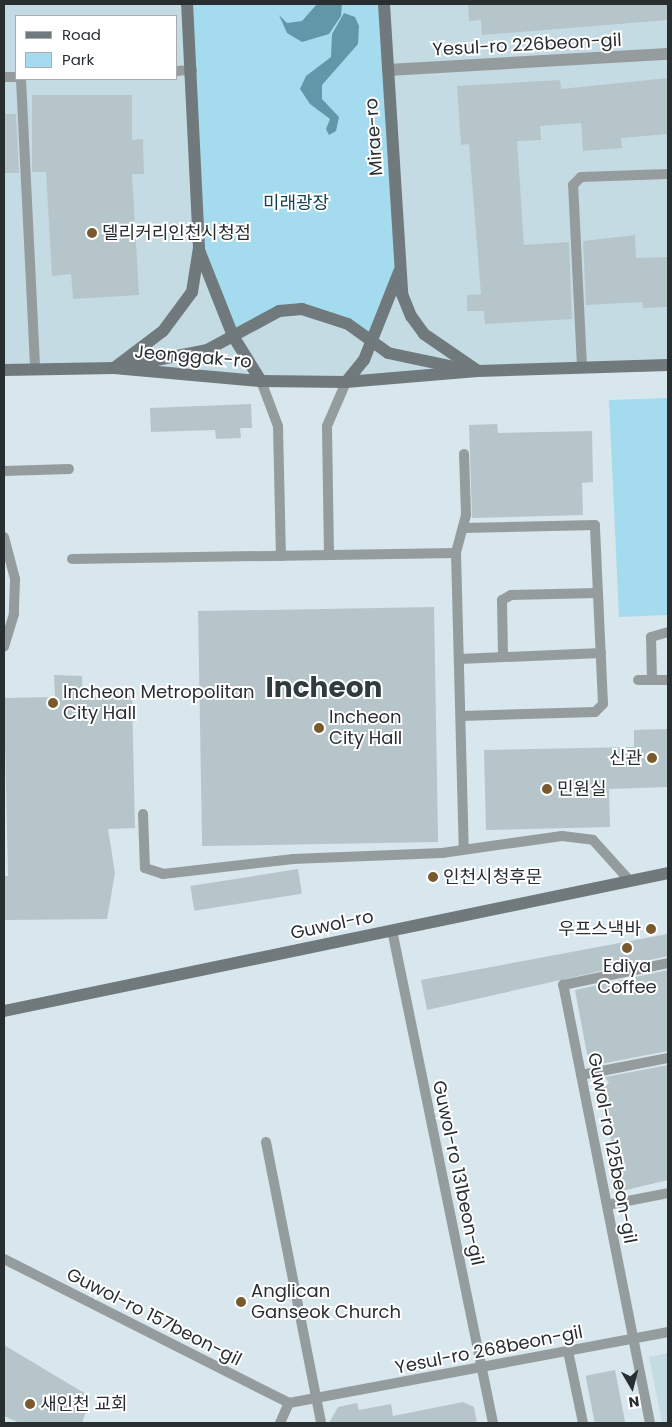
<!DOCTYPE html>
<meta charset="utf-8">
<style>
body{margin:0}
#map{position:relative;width:672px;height:1427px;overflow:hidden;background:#d8e7ed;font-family:Poppins,"Noto Sans KR",sans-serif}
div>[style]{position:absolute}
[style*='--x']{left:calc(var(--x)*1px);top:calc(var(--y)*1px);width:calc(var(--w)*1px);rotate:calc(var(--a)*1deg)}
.built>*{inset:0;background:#c5dbe4}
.green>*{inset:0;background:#a4dbef}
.water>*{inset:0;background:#6197a9}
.building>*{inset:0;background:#b6c5ca;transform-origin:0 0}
.lane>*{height:10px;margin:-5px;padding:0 5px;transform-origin:5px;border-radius:5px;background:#959c9e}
.street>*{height:12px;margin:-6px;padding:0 6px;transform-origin:6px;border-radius:6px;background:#959c9e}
.secondary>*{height:12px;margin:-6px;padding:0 6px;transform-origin:6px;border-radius:6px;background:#70797c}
.dots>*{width:14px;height:14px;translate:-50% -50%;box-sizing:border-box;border:2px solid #fff;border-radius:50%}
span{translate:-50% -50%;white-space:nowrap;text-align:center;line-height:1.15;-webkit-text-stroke:4px #fff;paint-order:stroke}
.street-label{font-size:18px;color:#292e31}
.park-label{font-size:18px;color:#154453}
.poi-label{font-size:18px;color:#292e31}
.left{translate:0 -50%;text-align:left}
.right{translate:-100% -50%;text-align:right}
.town-label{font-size:28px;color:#2f3b3f;font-weight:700}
.frame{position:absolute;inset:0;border:5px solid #292e31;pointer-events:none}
.legend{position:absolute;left:15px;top:15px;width:162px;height:65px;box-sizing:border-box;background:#fff;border:1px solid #a9abad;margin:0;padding:6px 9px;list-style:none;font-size:15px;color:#292e31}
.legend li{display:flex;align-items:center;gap:10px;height:25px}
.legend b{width:25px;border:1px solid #a9abad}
.north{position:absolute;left:607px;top:1362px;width:50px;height:50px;-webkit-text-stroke:4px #fff;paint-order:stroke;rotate:172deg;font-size:14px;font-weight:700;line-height:20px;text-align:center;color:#292e31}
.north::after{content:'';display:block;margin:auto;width:18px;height:22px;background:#292e31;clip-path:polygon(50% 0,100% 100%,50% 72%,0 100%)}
</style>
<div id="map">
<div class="built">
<i style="clip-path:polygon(evenodd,4px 4px,668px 4px,668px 365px,346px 382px,114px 368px,4px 370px,4px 4px,16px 16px,176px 16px,176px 79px,16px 79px,16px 16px)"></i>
<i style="clip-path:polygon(668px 1353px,668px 1423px,662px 1423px,649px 1357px)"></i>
</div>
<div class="green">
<i style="clip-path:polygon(187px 4px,384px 4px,400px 269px,371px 343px,348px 324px,302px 309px,233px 336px,199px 248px)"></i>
<i style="clip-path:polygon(668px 398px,668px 615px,619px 617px,609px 400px)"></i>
</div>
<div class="water">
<i style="clip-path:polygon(317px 4px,342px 4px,341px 16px,329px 34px,302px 42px,287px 33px,279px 15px,287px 23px,302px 21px)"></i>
<i style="clip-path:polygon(344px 13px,355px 17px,359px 26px,358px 44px,322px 85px,322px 99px,339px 117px,336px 131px,329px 135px,326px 129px,330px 119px,310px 104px,300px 89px,306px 76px,331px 57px,332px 34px)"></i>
</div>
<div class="building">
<i style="clip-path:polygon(468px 4px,668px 4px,668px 20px,482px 35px,481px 20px,469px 21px)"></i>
<i style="clip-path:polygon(668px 78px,668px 134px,621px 138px,622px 148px,583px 151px,581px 123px,540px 126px,541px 140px,517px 141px,524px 245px,569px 242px,572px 319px,485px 324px,484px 311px,467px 311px,467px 295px,481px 294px,469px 144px,461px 145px,457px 86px,560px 80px,561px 89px)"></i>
<i style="clip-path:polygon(32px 95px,132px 95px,132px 140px,143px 139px,144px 174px,132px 174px,139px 295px,73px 299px,71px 274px,52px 276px,46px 172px,32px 172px)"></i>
<i style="clip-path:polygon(4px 114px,16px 114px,19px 173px,4px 173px)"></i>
<i style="clip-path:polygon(635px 235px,636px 258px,668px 257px,668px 307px,643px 308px,642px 302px,586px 305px,583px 241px)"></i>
<i style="clip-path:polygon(251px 404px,252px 428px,240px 428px,241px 438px,216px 439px,215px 430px,151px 432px,150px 408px)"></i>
<i style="clip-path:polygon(497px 424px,498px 433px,592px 431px,593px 482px,582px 483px,583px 515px,472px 518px,469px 425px)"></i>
<i style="left:434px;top:607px;width:235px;height:236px;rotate:89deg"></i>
<i style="clip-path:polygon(54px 675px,82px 676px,83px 697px,132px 696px,135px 828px,108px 829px,115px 873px,107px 919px,4px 920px,4px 876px,8px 876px,4px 698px,55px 697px)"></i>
<i style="clip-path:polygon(668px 729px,668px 787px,609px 789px,610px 827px,486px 830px,484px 750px,634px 747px,634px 730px)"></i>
<i style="left:298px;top:869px;width:25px;height:109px;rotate:81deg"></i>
<i style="clip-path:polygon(668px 934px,668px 956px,427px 1010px,421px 980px)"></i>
<i style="clip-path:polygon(668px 970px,668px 1051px,595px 1065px,587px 1054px,575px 990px)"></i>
<i style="clip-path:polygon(668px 1065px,668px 1180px,622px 1191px,599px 1085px,609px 1083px,605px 1077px)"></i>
<i style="clip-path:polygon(4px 1345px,91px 1397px,82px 1423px,20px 1423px,4px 1416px)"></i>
<i style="left:615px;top:1370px;width:54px;height:30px;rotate:79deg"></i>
<i style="clip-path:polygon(463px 1402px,474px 1407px,477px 1423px,329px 1423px,338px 1407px,357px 1403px,359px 1410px,391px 1404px,393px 1416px)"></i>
</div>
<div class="lane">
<i style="--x:176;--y:71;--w:16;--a:-4"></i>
<i style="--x:4;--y:77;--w:12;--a:0"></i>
<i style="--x:21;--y:79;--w:290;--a:87.2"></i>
<i style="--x:582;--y:367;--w:182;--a:-92.8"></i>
<i style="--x:573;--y:185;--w:11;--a:-45"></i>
<i style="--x:581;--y:177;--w:87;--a:-2"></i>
<i style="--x:261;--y:381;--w:48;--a:69.3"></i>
<i style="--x:278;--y:426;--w:130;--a:88.7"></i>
<i style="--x:464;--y:454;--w:61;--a:88.1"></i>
<i style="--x:466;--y:515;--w:39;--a:105"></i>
<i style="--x:456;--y:553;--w:296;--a:88.5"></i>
<i style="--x:4;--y:471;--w:65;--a:-1.8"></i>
<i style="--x:4;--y:537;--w:43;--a:75.3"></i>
<i style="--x:15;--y:579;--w:35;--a:92"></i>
<i style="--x:14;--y:614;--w:34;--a:107"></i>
<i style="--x:329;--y:555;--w:129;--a:-90.9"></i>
<i style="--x:327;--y:426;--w:48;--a:-66.6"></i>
<i style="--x:72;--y:559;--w:384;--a:-0.9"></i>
<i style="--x:503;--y:657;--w:57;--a:-91"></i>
<i style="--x:502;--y:600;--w:10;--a:-29"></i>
<i style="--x:511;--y:595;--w:87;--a:-1.3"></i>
<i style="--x:459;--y:659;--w:142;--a:-2.4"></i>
<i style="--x:638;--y:680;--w:30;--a:0"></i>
<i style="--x:652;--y:680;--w:43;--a:-91.3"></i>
<i style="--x:651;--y:637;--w:18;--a:-16"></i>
<i style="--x:461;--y:716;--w:134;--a:-1.7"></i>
<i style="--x:595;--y:712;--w:11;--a:-45"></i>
<i style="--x:603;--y:704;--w:179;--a:-92.6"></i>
<i style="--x:595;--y:525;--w:132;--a:178.7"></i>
<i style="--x:143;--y:814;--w:54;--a:87.9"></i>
<i style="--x:145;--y:868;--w:19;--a:18"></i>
<i style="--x:163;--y:874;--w:131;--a:-6.6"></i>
<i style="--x:293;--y:859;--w:149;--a:-2.3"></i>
<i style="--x:442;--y:853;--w:121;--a:-8.1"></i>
<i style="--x:562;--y:836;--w:31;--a:7"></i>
<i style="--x:593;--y:840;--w:55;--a:47.9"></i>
<i style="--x:392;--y:930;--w:503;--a:78.42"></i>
<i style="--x:581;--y:1075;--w:89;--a:-11.1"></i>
<i style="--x:266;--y:1142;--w:286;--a:78.9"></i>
<i style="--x:607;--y:1205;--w:62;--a:-11.1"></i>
<i style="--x:4;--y:1259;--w:319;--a:26.8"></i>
<i style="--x:289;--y:1403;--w:386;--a:-10.6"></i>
<i style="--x:568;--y:1351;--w:74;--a:78.2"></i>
<i style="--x:280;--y:1423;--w:22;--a:-66"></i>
<i style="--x:650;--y:1423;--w:447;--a:-101.2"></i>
<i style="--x:563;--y:985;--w:107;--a:-11.8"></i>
</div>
<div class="street">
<i style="--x:388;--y:70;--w:280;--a:-3.3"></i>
</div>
<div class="secondary">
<i style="--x:384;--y:4;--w:291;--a:86.4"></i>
<i style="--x:402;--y:294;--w:24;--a:68"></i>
<i style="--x:411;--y:316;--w:22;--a:54"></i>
<i style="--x:424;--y:334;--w:65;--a:34.4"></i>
<i style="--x:199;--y:250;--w:92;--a:68.4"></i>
<i style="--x:233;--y:336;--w:53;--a:58.1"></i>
<i style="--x:131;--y:365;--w:77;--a:-11.2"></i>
<i style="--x:207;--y:350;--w:82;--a:-28.4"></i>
<i style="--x:279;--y:311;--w:23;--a:-5"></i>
<i style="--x:302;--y:309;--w:48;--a:18.1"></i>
<i style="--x:348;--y:324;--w:49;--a:35.9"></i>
<i style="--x:388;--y:353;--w:73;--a:11.9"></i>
<i style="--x:114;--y:368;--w:61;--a:-37.1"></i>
<i style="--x:163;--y:331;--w:49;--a:-53.4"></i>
<i style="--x:192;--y:292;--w:45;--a:-81"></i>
<i style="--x:199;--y:248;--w:244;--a:-92.8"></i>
<i style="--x:4;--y:370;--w:110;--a:-1"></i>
<i style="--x:114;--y:368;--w:148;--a:5.1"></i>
<i style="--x:261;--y:381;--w:85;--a:0.7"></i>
<i style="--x:346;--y:382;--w:132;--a:-4.8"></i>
<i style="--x:478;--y:371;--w:190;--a:-1.8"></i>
<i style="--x:346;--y:382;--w:28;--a:-51"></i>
<i style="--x:364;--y:360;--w:95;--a:-68.3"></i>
<i style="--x:4;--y:1011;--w:678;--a:-11.74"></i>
</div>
<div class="dots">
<i style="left:92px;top:233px;background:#79592e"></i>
<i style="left:53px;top:703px;background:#79592e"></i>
<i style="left:319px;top:728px;background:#79592e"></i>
<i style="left:652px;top:758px;background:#79592e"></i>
<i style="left:547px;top:789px;background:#79592e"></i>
<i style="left:433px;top:877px;background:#79592e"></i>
<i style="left:651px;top:929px;background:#79592e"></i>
<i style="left:627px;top:948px;background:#79592e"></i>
<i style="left:241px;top:1302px;background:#79592e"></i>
<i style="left:30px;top:1404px;background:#79592e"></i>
</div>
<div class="street-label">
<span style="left:527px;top:45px;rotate:-3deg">Yesul-ro 226beon-gil</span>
<span style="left:374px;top:137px;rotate:-94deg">Mirae-ro</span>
<span style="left:193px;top:357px;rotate:5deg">Jeonggak-ro</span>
<span style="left:332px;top:925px;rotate:-12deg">Guwol-ro</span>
<span style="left:612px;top:1148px;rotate:79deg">Guwol-ro 125beon-gil</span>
<span style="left:458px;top:1173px;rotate:78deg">Guwol-ro 131beon-gil</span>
<span style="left:154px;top:1317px;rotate:27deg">Guwol-ro 157beon-gil</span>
<span style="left:489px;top:1350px;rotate:-11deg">Yesul-ro 268beon-gil</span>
</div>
<div class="park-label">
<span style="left:296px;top:203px">미래광장</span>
</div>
<div class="poi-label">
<span class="left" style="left:102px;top:233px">델리커리인천시청점</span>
<span class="left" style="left:63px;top:703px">Incheon Metropolitan<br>City Hall</span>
<span class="left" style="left:329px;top:728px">Incheon<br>City Hall</span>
<span class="right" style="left:642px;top:758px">신관</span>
<span class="left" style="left:557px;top:789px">민원실</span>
<span class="left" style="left:443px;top:877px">인천시청후문</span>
<span class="right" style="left:641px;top:929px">우프스낵바</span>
<span style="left:627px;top:977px">Ediya<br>Coffee</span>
<span class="left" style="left:251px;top:1302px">Anglican<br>Ganseok Church</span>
<span class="left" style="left:40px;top:1404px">새인천 교회</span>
</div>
<div class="town-label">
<span style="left:324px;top:688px">Incheon</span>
</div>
<div class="frame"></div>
<ul class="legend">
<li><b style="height:6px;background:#70797c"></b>Road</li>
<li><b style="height:14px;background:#a4dbef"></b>Park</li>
</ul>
<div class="north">N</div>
</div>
